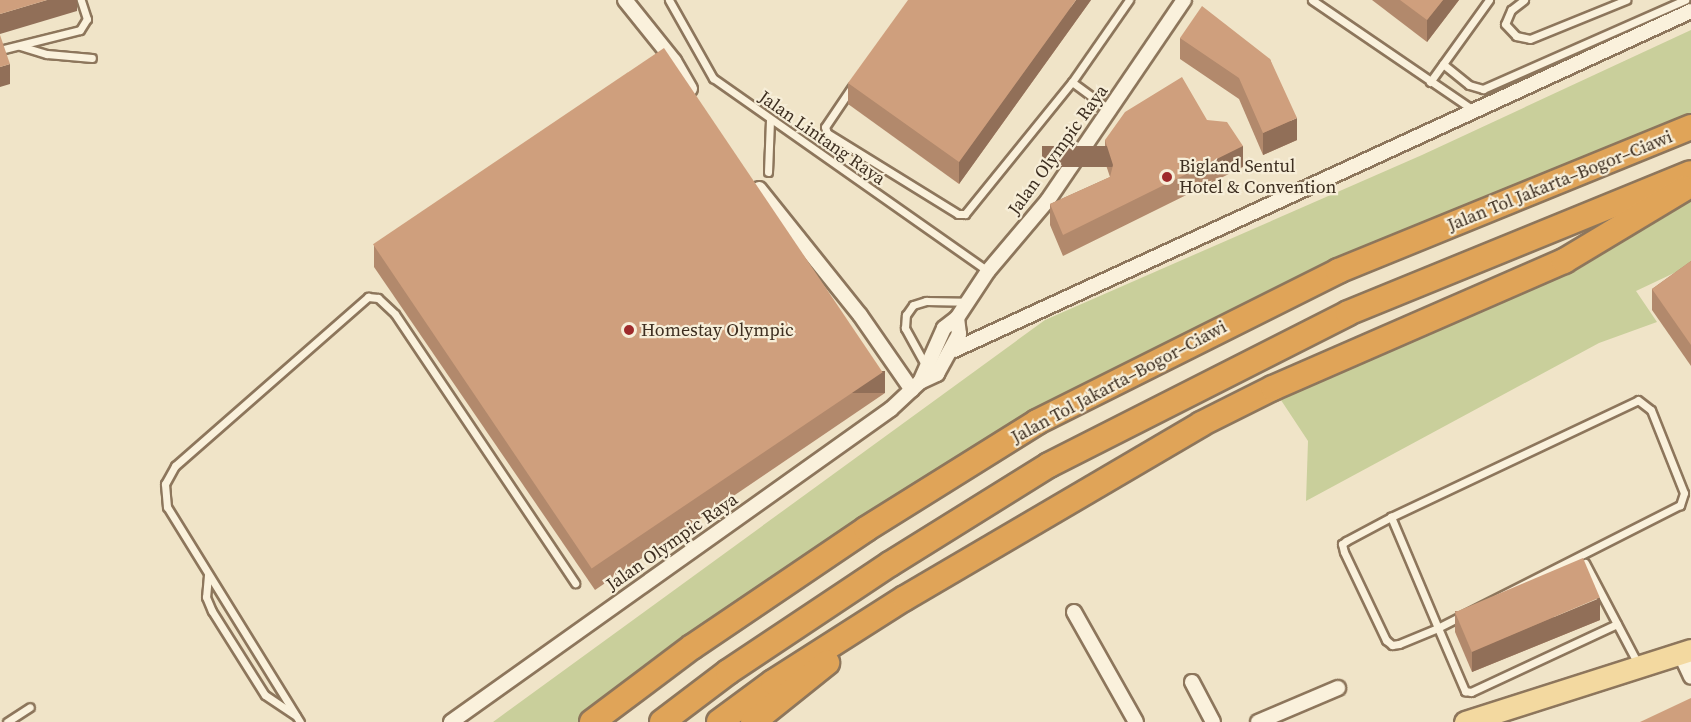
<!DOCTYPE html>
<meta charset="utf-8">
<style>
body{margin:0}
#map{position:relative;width:1691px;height:722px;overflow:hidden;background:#f0e4c8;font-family:"Source Serif 4",serif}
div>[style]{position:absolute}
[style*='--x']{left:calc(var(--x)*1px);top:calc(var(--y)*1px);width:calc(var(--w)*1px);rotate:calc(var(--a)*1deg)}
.green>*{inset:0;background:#c9cf9b}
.roads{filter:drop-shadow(2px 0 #8d765c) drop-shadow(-2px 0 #8d765c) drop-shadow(0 2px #8d765c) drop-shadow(0 -2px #8d765c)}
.lane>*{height:7px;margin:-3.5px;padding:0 3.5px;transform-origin:3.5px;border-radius:3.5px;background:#faf1dc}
.street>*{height:14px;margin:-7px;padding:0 7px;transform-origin:7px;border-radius:7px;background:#faf1dc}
.primary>*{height:21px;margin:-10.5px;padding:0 10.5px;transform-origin:10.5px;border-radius:10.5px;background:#f3d9a0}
.highway>*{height:24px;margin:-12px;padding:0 12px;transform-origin:12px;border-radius:12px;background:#e0a458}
.wall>*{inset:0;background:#b2896c}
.shaded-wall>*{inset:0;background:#916f58;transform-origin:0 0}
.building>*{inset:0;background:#cf9f7d;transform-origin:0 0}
.dots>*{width:16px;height:16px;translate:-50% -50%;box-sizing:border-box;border:3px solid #f7eed8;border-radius:50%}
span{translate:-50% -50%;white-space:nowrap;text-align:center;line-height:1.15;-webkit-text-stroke:4.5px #f7eed8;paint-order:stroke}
.street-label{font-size:18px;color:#3d2e20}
.poi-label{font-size:18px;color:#3d2e20}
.left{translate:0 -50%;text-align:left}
</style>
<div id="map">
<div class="green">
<i style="clip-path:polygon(1691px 30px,1691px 127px,1338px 271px,1037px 422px,592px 722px,493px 722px,1045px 320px,1422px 155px)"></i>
<i style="clip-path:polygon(1691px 184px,1691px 265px,1636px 291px,1657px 322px,1599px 343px,1306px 501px,1308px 441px,1273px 388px,1564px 261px)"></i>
</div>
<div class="roads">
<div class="lane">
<i style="--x:669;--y:0;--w:90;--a:60.6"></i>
<i style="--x:713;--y:78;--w:336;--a:35.1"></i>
<i style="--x:1312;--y:0;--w:195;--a:34.3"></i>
<i style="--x:1524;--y:0;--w:16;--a:142"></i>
<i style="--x:1511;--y:10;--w:15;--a:113"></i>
<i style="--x:1505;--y:24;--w:16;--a:47"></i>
<i style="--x:1516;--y:36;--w:14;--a:12"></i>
<i style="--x:1530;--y:39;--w:104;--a:-22.1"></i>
<i style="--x:20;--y:46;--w:28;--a:17"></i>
<i style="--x:47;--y:54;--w:45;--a:5.1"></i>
<i style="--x:0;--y:50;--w:82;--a:-14"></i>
<i style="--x:80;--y:30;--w:13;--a:-58"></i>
<i style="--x:87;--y:19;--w:20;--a:-108"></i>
<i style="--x:1443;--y:64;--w:33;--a:39"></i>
<i style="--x:1469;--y:85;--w:15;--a:16"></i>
<i style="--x:1483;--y:89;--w:221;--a:-23.8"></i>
<i style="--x:1072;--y:82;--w:47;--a:36.4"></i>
<i style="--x:1430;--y:82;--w:101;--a:-54.3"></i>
<i style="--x:852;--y:87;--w:48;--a:124"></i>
<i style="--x:825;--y:127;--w:6;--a:72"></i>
<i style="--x:827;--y:133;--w:154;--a:31.7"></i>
<i style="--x:958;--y:214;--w:7;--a:0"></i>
<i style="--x:965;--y:214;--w:170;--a:-51"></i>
<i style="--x:1072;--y:82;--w:100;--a:-55.2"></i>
<i style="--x:768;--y:172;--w:52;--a:-87.8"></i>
<i style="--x:927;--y:368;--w:46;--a:-118.8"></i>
<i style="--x:905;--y:328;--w:13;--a:-86"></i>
<i style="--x:906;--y:315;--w:12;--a:-55"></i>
<i style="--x:913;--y:305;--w:14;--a:-17"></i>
<i style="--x:926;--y:301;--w:39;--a:1"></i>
<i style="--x:1638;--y:400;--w:16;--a:38"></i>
<i style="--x:1651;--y:410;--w:89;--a:68.3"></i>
<i style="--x:1684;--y:493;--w:13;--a:108"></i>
<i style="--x:1680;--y:505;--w:271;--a:153.1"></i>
<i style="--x:1438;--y:628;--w:121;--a:-112.9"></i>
<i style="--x:1391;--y:517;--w:273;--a:-25.3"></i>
<i style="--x:1391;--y:517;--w:51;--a:151.9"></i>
<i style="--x:1346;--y:541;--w:5;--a:143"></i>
<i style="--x:1342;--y:544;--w:8;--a:76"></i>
<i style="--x:1344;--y:552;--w:98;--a:64.5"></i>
<i style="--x:1386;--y:640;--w:8;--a:40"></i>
<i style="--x:1392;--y:645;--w:7;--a:-8"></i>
<i style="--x:1399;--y:644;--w:42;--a:-22.3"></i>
<i style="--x:1438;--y:628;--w:69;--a:66.8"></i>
<i style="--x:1465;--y:691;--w:6;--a:9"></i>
<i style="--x:1471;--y:692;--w:161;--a:-25"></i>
<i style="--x:1585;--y:563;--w:114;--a:62.3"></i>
<i style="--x:208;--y:575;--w:22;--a:95"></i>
<i style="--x:206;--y:597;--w:15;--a:67"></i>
<i style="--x:212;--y:611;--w:99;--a:57.8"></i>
<i style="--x:265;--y:695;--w:37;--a:34"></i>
<i style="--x:7;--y:722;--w:27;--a:-33"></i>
<i style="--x:300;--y:722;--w:253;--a:-121.7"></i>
<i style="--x:167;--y:507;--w:23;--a:-95"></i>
<i style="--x:165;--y:484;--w:21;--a:-61"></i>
<i style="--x:175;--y:466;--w:257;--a:-41.2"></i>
<i style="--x:368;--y:297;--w:10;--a:6"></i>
<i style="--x:378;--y:298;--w:23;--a:43"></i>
<i style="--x:395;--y:314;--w:324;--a:56.2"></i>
</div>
<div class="street">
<i style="--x:625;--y:0;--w:78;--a:51.2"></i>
<i style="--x:674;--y:61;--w:32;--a:60"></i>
<i style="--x:759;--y:189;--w:161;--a:51.3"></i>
<i style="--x:860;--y:315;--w:91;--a:55.3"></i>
<i style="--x:954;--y:350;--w:811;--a:-24.7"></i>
<i style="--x:920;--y:382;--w:59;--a:-66"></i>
<i style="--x:944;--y:328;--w:16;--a:-38"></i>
<i style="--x:957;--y:318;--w:56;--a:-56.6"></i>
<i style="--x:988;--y:271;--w:93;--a:-49.8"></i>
<i style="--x:1048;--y:200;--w:242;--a:-55.8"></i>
<i style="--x:1074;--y:612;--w:126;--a:60.6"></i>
<i style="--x:1680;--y:653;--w:26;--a:65"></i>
<i style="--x:1192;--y:682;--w:45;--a:62.3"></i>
<i style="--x:451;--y:722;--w:540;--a:-35.43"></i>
<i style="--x:891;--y:409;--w:40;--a:-43"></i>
<i style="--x:920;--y:382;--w:19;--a:-25"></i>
<i style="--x:937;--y:374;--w:46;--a:-61.2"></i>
<i style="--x:959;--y:334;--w:16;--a:-97"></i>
<i style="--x:1258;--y:722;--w:87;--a:-23"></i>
</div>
<div class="primary">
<i style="--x:1465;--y:722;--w:237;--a:-17.7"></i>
</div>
<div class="highway">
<i style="--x:592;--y:722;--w:125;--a:-36.9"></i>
<i style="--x:692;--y:647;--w:210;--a:-34.1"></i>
<i style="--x:866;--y:529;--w:202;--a:-32"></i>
<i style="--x:1037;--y:422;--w:337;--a:-26.6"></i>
<i style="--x:1338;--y:271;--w:381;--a:-22.2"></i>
<i style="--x:662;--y:722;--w:83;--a:-37.1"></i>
<i style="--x:728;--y:672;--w:195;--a:-33.7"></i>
<i style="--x:890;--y:564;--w:187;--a:-31.9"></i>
<i style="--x:1049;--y:465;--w:335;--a:-26.9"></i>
<i style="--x:1348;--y:313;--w:370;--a:-22.2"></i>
<i style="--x:719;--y:722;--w:67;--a:-36.5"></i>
<i style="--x:773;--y:682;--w:156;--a:-32.5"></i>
<i style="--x:905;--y:598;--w:343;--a:-30.4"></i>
<i style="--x:1201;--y:424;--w:80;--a:-26.6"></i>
<i style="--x:1273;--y:388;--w:318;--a:-23.6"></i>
<i style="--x:1564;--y:261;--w:140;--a:-31"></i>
<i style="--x:753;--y:722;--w:95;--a:-38.6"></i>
</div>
</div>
<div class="wall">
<i style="clip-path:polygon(1091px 0,959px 184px,848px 104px,848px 83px)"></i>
<i style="clip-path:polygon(1372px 0,1459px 0,1427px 42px)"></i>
<i style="clip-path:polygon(1180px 38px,1270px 59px,1297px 140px,1263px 155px,1239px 99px,1180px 59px)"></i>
<i style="clip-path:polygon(1207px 120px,1243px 167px,1063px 256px,1050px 225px,1050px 204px,1110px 177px,1105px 162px,1105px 140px)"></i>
<i style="clip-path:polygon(374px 245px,885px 393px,595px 590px,374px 267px)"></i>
<i style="clip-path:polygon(1691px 261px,1691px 366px,1652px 310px,1652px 289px)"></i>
<i style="clip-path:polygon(1455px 611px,1600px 620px,1472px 672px,1455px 632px)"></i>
</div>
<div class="shaded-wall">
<i style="clip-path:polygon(47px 0,77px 0,77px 11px,0 34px,0 14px)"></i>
<i style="clip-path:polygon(1076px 0,1091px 0,959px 184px,959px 162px)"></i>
<i style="clip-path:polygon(1443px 0,1459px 0,1427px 42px,1427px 20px)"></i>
<i style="clip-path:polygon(10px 64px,10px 84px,0 87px,0 67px)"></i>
<i style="clip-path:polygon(1297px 118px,1297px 140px,1263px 155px,1263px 133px)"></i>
<i style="left:1243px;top:146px;width:21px;height:201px;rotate:90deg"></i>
<i style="left:885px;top:371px;width:22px;height:351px;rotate:90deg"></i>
<i style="clip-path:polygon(1600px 598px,1600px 620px,1472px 672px,1472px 651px)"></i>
</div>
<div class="building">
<i style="clip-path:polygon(0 0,47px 0,0 14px)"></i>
<i style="clip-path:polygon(908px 0,1076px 0,959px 162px,848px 83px)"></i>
<i style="clip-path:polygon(1400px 0,1443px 0,1427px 20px)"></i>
<i style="clip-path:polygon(1202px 6px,1270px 59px,1297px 118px,1263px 133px,1239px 78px,1180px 38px)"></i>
<i style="clip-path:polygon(0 35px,10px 64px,0 67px)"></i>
<i style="left:664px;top:48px;width:391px;height:351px;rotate:56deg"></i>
<i style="clip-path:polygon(1182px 77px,1207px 120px,1227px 122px,1243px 146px,1063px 235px,1050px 204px,1110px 177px,1113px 165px,1105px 140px,1125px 112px)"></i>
<i style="clip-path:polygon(1691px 261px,1691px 345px,1652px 289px)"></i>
<i style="left:1583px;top:558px;width:43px;height:139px;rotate:67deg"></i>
<i style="clip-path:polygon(1691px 698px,1691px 722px,1640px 722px)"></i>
</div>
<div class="dots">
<i style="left:1167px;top:177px;background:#9e2a2b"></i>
<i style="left:629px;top:330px;background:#9e2a2b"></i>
</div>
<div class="street-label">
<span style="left:822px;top:138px;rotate:35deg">Jalan Lintang Raya</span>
<span style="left:1058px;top:150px;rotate:-54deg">Jalan Olympic Raya</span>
<span style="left:1560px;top:181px;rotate:-22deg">Jalan Tol Jakarta–Bogor–Ciawi</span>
<span style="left:1119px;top:382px;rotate:-28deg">Jalan Tol Jakarta–Bogor–Ciawi</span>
<span style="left:672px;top:542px;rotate:-35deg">Jalan Olympic Raya</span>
</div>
<div class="poi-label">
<span class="left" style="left:1179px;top:177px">Bigland Sentul<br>Hotel &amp; Convention</span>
<span class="left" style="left:641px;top:330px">Homestay Olympic</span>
</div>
</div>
